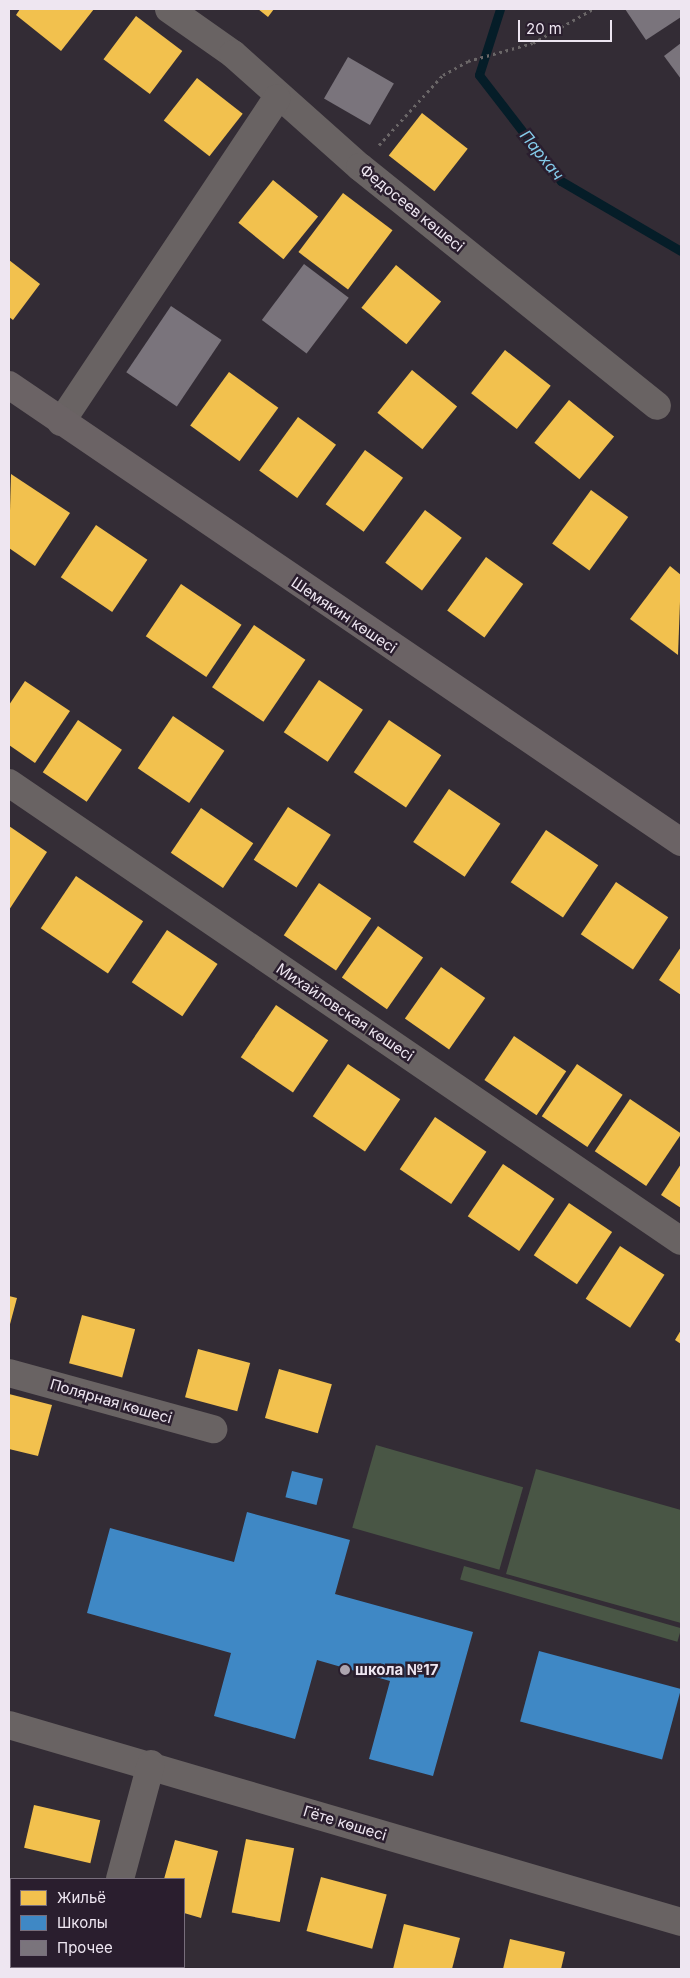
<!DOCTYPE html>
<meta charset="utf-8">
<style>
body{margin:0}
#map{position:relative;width:690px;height:1978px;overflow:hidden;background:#332c35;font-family:Inter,sans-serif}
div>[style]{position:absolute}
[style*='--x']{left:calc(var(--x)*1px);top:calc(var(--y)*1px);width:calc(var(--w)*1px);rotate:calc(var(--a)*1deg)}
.green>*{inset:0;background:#495645;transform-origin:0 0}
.homes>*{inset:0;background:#f2c14e;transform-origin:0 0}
.schools>*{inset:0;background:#3f88c5;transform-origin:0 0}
.stream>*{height:9px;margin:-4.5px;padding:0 4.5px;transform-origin:4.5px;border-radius:4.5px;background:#051d28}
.building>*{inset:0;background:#7a747c;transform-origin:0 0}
.path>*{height:3px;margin-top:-1.5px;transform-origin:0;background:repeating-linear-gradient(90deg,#6b6768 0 2.5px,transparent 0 6.5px)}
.minor>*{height:28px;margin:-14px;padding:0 14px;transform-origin:14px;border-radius:14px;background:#696363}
.major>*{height:28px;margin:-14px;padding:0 14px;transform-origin:14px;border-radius:14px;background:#6b6365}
.dots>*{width:14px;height:14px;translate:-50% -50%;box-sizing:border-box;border:2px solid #2a1e2e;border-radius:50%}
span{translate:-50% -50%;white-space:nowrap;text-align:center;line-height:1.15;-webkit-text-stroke:5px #2a1e2e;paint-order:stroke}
.street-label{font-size:15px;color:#eee6f1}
.poi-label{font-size:15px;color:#eee6f1;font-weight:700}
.left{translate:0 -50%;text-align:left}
.water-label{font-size:16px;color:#84cbea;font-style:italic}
.frame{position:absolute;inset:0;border:10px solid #eee6f1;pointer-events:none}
.legend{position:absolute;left:10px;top:1878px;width:175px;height:90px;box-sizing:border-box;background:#2a1e2e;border:1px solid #786e7c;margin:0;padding:6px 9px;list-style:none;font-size:15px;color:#eee6f1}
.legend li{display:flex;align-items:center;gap:10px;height:25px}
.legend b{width:25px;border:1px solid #786e7c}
.scale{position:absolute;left:518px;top:20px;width:94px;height:22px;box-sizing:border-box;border:2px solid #eee6f1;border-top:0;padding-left:6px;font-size:15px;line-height:18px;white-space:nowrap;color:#eee6f1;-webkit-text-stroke:4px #2a1e2e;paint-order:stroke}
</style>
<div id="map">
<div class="green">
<i style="left:376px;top:1445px;width:153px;height:86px;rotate:16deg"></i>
<i style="clip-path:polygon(536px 1469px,681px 1510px,681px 1623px,506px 1574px)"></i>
<i style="left:464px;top:1566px;width:226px;height:14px;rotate:16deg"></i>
</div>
<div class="homes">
<i style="clip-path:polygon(20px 9px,94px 9px,61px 51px,16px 15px)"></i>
<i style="clip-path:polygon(258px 9px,274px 9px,268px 17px)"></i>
<i style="left:136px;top:16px;width:58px;height:54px;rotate:37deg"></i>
<i style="left:197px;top:78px;width:58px;height:54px;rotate:38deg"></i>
<i style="left:422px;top:113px;width:58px;height:54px;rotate:38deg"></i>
<i style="left:273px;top:180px;width:58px;height:55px;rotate:39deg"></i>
<i style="left:343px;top:193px;width:62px;height:74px;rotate:37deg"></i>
<i style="clip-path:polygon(9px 260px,40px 284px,13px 320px,9px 317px)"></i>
<i style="left:396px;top:265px;width:58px;height:55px;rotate:39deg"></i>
<i style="left:505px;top:350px;width:58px;height:55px;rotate:38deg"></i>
<i style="left:412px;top:370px;width:58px;height:55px;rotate:39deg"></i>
<i style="left:229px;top:372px;width:61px;height:66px;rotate:36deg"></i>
<i style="left:569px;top:400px;width:58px;height:55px;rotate:39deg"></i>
<i style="left:298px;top:417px;width:47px;height:66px;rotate:36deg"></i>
<i style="left:365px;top:450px;width:47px;height:67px;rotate:36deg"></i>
<i style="clip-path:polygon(11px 474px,70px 513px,35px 566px,9px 548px)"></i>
<i style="left:591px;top:490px;width:46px;height:66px;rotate:36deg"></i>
<i style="left:425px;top:510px;width:46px;height:66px;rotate:37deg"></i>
<i style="left:96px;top:525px;width:62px;height:63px;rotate:34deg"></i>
<i style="left:486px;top:557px;width:46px;height:66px;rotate:36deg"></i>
<i style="clip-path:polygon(670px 566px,681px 575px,678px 655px,630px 619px)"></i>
<i style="left:181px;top:584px;width:73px;height:63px;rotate:34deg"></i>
<i style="left:254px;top:625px;width:62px;height:75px;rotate:34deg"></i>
<i style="left:319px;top:680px;width:53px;height:63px;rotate:34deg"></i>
<i style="clip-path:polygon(25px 681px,70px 711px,35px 763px,9px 745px,9px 705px)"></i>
<i style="left:173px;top:716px;width:62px;height:63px;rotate:34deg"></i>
<i style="left:78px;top:720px;width:53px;height:63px;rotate:34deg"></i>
<i style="left:389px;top:720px;width:63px;height:63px;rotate:34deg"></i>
<i style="left:449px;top:789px;width:62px;height:64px;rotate:34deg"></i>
<i style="left:288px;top:807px;width:51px;height:63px;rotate:33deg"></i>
<i style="left:201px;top:808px;width:63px;height:54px;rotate:34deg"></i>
<i style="clip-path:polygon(9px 826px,47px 852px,9px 910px)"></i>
<i style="left:546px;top:830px;width:63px;height:63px;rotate:34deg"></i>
<i style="left:76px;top:876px;width:81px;height:63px;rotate:34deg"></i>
<i style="left:616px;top:882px;width:63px;height:63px;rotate:34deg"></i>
<i style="left:319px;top:883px;width:63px;height:63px;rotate:34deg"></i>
<i style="left:378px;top:926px;width:55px;height:63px;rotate:35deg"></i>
<i style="left:167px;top:930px;width:61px;height:63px;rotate:34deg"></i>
<i style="clip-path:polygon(681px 947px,681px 995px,659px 980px)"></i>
<i style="left:441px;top:967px;width:54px;height:63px;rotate:35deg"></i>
<i style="left:276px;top:1005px;width:63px;height:63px;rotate:34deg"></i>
<i style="left:514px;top:1036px;width:63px;height:53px;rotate:34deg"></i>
<i style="left:348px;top:1064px;width:63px;height:63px;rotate:34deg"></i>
<i style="left:577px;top:1064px;width:55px;height:63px;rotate:34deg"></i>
<i style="left:630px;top:1099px;width:62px;height:63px;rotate:34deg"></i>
<i style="left:435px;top:1117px;width:62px;height:63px;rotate:34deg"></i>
<i style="left:503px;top:1164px;width:62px;height:63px;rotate:34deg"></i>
<i style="clip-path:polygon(681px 1164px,681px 1208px,661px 1195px)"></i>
<i style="left:569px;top:1203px;width:52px;height:63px;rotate:34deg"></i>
<i style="left:620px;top:1246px;width:53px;height:63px;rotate:33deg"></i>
<i style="clip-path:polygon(9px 1296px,17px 1298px,9px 1328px)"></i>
<i style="left:82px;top:1315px;width:55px;height:50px;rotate:15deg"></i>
<i style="clip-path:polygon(681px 1330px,681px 1344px,675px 1340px)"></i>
<i style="left:198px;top:1349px;width:54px;height:50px;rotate:15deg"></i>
<i style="left:279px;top:1369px;width:55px;height:51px;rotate:16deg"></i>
<i style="clip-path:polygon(9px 1394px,52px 1405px,38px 1456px,9px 1449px)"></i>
<i style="left:34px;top:1805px;width:68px;height:44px;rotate:13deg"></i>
<i style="left:246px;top:1839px;width:49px;height:75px;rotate:11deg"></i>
<i style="clip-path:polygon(175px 1840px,218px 1851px,201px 1918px,184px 1913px,184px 1879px,164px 1879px)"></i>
<i style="left:321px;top:1877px;width:68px;height:56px;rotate:15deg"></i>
<i style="clip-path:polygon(11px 1914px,11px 1967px,42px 1969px,9px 1969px)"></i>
<i style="clip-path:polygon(404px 1924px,460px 1938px,452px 1969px,393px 1969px)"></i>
<i style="clip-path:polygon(510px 1939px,565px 1952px,561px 1969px,503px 1969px)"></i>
<i style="clip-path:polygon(137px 1967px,183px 1967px,136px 1969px)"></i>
</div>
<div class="schools">
<i style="left:292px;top:1471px;width:32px;height:27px;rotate:14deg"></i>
<i style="clip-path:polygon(247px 1512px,350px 1540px,335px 1594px,473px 1632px,433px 1776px,369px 1759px,390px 1681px,317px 1660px,295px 1739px,214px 1716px,231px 1653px,87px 1613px,110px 1528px,234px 1562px)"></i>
<i style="left:539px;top:1651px;width:147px;height:73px;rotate:15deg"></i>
</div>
<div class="stream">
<i style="--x:500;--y:9;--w:69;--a:107.7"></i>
<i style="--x:479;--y:75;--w:134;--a:52.3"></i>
<i style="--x:561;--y:181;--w:139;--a:30.3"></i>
</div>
<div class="building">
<i style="clip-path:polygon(625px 9px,681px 9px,681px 17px,646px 40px)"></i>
<i style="clip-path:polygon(681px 43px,681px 79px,664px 56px)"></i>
<i style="left:348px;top:57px;width:53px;height:48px;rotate:30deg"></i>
<i style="left:304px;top:264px;width:56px;height:70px;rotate:37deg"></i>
<i style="left:171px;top:306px;width:61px;height:80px;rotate:34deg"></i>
</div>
<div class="path">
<i style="--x:379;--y:145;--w:95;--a:-47.6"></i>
<i style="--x:443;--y:75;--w:29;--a:-29"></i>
<i style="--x:468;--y:61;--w:67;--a:-15.5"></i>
<i style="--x:533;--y:43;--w:69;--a:-29.5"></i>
</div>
<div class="minor">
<i style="--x:169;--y:9;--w:78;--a:35.1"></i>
<i style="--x:233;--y:54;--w:170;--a:41.7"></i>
<i style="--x:360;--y:167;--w:381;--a:38.8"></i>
<i style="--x:61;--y:422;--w:389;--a:-56.3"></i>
<i style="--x:9;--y:783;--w:813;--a:34.28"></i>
<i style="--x:9;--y:1373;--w:212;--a:15.4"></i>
<i style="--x:9;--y:1725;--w:700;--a:16.34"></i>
<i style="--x:120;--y:1879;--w:119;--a:-74.9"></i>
<i style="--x:96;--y:1969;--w:2;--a:-90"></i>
</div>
<div class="major">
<i style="--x:9;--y:385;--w:813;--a:34.22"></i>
</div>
<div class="dots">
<i style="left:345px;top:1670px;background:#ada5af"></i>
</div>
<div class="street-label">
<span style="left:412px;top:208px;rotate:39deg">Федосеев көшесі</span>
<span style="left:344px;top:615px;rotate:34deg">Шемякин көшесі</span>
<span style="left:345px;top:1012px;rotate:34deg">Михайловская көшесі</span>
<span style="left:111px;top:1401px;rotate:16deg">Полярная көшесі</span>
<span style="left:345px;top:1823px;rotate:17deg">Гёте көшесі</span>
</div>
<div class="poi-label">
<span class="left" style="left:355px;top:1670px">школа №17</span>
</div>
<div class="water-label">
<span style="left:542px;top:155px;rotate:51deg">Пархач</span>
</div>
<div class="frame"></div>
<ul class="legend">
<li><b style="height:14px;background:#f2c14e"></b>Жильё</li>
<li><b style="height:14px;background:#3f88c5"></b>Школы</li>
<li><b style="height:14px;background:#7a747c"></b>Прочее</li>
</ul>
<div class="scale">20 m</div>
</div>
